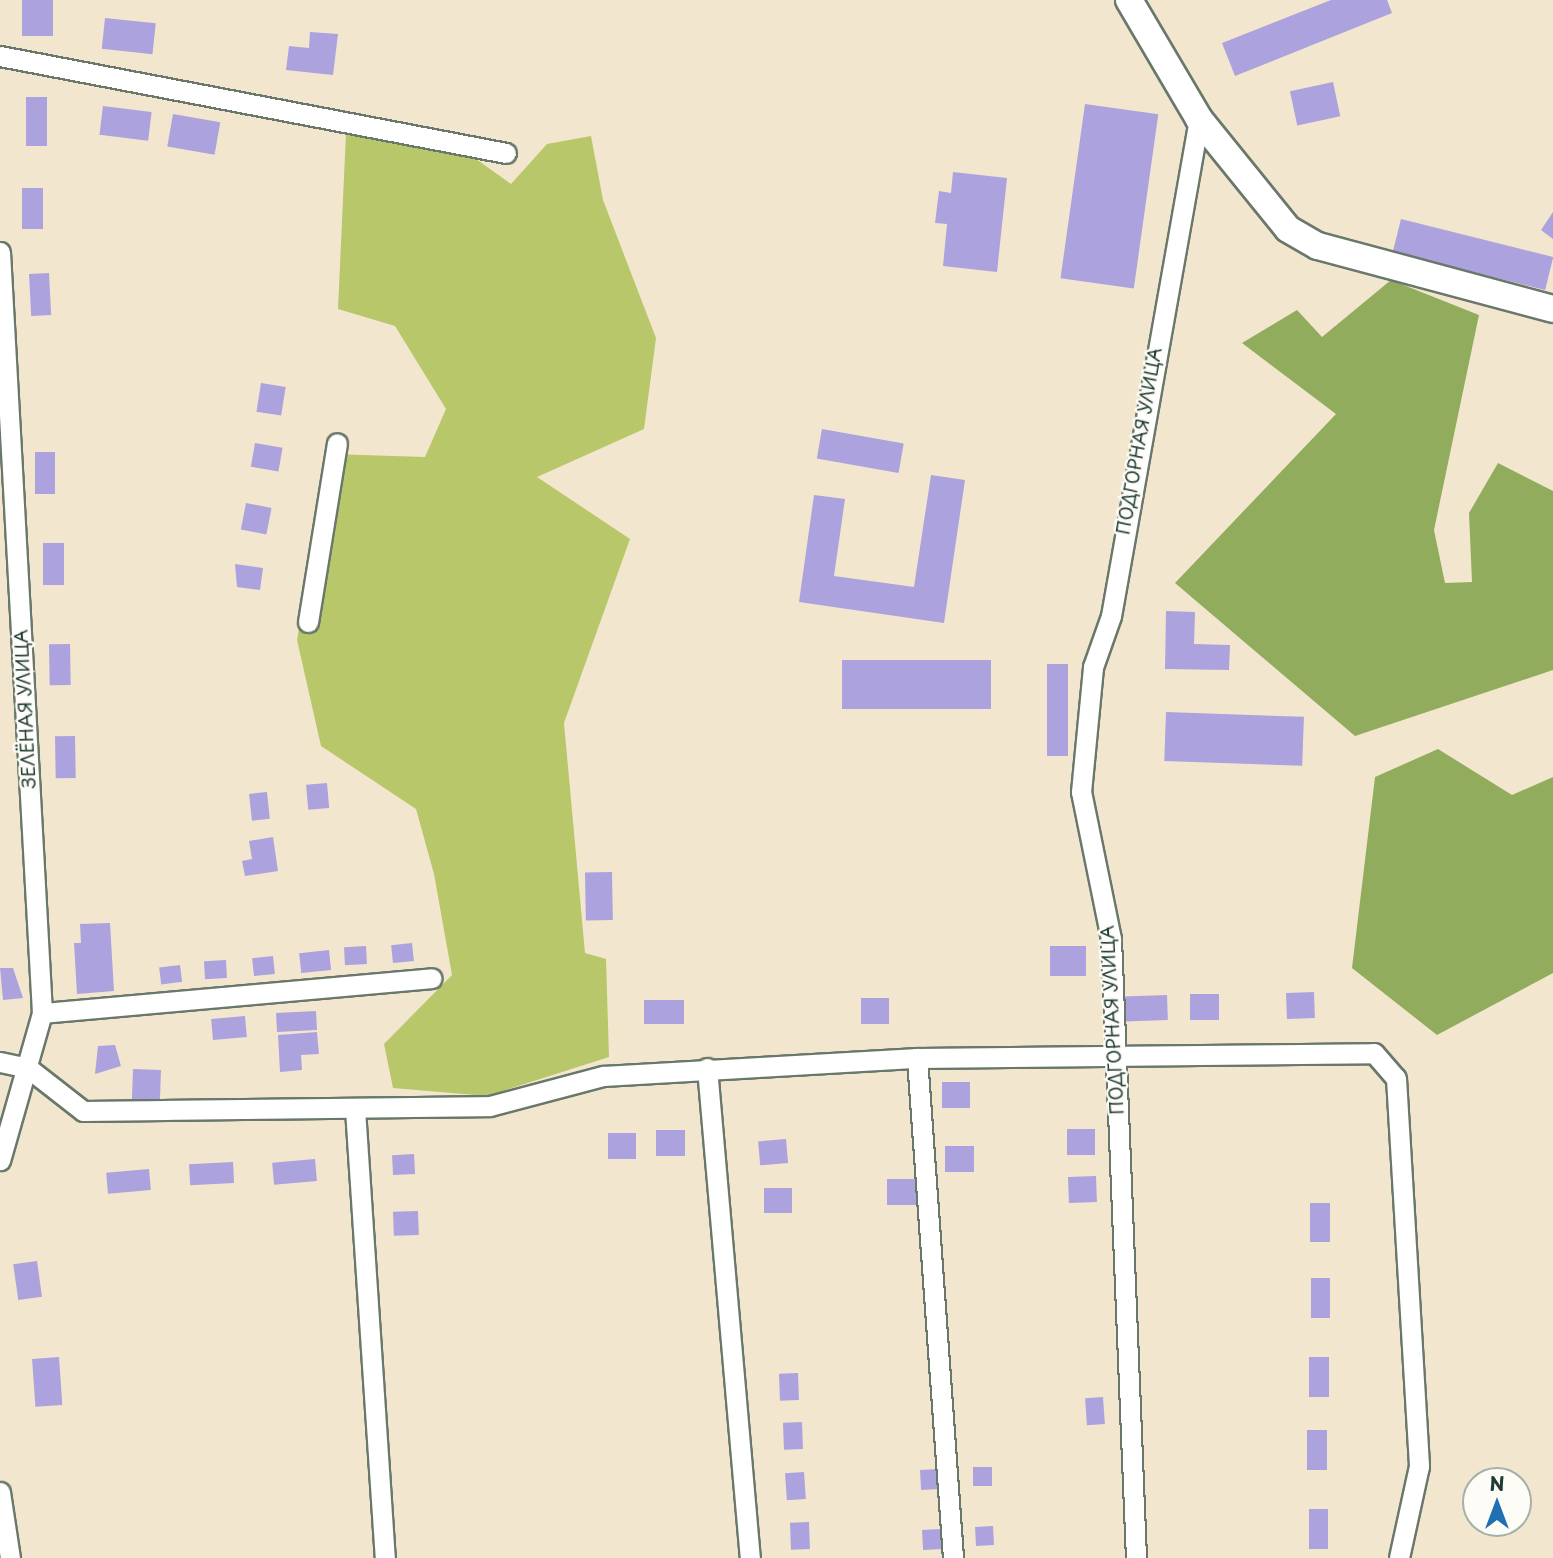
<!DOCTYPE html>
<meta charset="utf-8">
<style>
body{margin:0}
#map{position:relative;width:1553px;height:1558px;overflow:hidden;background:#f2e7ce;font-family:"Playpen Sans",sans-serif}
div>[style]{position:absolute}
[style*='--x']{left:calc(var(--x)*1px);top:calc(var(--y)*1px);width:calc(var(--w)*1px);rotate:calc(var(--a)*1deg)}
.green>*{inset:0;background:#b8c769}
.forest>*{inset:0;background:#92ac5d}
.building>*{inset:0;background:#aca2dd;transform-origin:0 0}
.roads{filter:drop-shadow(2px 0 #69786a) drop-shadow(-2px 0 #69786a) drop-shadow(0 2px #69786a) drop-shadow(0 -2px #69786a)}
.minor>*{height:19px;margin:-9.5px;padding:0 9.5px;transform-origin:9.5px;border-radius:9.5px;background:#fff}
.secondary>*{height:26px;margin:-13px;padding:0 13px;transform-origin:13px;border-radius:13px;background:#fff}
span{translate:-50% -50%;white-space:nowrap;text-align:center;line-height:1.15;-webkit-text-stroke:5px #fdfcf7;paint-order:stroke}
.street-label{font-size:18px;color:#1f3d34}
.north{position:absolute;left:1462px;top:1467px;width:70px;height:70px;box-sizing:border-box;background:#fdfcf7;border:2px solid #a4b0a9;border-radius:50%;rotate:0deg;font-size:19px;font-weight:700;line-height:28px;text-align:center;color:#1f3d34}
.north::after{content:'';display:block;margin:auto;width:24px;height:32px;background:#1f6fb2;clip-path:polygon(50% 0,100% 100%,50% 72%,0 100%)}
</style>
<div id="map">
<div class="green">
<i style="clip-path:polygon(346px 133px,469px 154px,511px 184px,547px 144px,591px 136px,603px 200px,656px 338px,644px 429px,537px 477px,630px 539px,564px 723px,585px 953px,606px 959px,609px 1057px,487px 1096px,393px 1088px,384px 1044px,452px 975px,434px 874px,416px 809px,321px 746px,297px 640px,331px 454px,425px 457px,446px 409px,395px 326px,338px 309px)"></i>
</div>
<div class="forest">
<i style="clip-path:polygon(1391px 280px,1479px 315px,1434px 530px,1445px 583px,1472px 582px,1469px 513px,1498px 463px,1553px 491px,1553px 670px,1355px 736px,1175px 583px,1336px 414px,1242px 343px,1297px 310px,1322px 337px)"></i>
<i style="clip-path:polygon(1438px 749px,1512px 795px,1553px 777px,1553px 973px,1437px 1035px,1352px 968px,1375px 777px)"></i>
</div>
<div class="building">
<i style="left:22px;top:0;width:31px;height:36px"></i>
<i style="clip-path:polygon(1331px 0,1387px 0,1392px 13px,1235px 76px,1222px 43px)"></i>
<i style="left:105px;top:18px;width:51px;height:31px;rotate:6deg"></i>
<i style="clip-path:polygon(310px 32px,338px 34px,333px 75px,286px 70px,289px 46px,309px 48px)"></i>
<i style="left:1333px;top:82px;width:35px;height:44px;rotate:78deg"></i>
<i style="left:26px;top:97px;width:21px;height:49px"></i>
<i style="left:1085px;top:104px;width:74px;height:176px;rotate:8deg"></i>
<i style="left:103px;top:106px;width:49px;height:29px;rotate:7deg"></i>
<i style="left:173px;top:114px;width:48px;height:33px;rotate:10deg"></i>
<i style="clip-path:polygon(953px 172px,1007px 178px,997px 272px,943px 266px,947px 224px,935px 223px,939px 191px,951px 193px)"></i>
<i style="left:22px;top:188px;width:21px;height:41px"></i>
<i style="clip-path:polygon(1553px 212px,1553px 239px,1541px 230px)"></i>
<i style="left:1401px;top:219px;width:157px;height:34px;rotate:14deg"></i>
<i style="left:49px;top:273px;width:42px;height:20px;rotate:87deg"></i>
<i style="left:261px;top:383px;width:25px;height:29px;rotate:9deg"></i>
<i style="left:822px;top:429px;width:83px;height:30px;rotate:10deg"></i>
<i style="left:255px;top:443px;width:28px;height:24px;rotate:10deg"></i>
<i style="left:35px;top:452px;width:20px;height:42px"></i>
<i style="clip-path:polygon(931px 475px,965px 480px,944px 623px,799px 602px,814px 495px,845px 499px,834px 576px,914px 587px)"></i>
<i style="left:246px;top:503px;width:26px;height:27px;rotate:11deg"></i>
<i style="left:43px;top:543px;width:21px;height:42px"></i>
<i style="clip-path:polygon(235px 564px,263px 568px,260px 590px,237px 587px)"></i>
<i style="clip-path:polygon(1166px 611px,1195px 612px,1194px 644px,1230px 645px,1229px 670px,1165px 669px)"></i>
<i style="left:70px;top:644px;width:41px;height:21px;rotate:89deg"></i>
<i style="left:842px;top:660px;width:149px;height:49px"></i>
<i style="left:1047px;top:664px;width:21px;height:92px"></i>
<i style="left:1166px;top:712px;width:138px;height:49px;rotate:2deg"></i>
<i style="left:75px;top:736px;width:42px;height:20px;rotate:89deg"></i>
<i style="left:327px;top:783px;width:25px;height:21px;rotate:85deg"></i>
<i style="left:267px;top:792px;width:27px;height:18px;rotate:84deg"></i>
<i style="clip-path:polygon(273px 837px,278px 871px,245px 876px,242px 861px,252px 859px,249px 841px)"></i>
<i style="left:612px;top:872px;width:48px;height:27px;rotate:89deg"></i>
<i style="clip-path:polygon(110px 923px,114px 991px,77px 994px,74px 943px,81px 943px,80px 924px)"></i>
<i style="left:412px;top:943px;width:18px;height:21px;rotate:84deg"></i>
<i style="left:366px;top:946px;width:18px;height:22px;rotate:87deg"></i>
<i style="left:1050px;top:946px;width:36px;height:30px"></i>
<i style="left:329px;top:950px;width:20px;height:30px;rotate:84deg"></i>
<i style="left:273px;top:956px;width:18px;height:21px;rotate:84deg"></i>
<i style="left:226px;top:960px;width:18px;height:22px;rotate:87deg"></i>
<i style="left:180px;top:965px;width:17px;height:21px;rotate:83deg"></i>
<i style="clip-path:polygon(0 968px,13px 968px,23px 998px,3px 1000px)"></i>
<i style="left:1314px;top:992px;width:26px;height:28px;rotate:88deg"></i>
<i style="left:1219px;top:994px;width:26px;height:29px;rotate:90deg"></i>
<i style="left:1167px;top:995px;width:25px;height:43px;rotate:88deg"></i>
<i style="left:889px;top:998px;width:26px;height:28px;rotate:90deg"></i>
<i style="left:684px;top:1000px;width:24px;height:40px;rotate:90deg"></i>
<i style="left:316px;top:1011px;width:19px;height:40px;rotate:87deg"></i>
<i style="left:245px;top:1016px;width:21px;height:34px;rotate:85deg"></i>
<i style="clip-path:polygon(317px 1032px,319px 1054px,301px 1055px,302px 1070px,280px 1072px,278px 1035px)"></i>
<i style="clip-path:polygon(115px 1045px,121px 1066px,95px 1074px,98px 1046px)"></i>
<i style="left:133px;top:1069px;width:28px;height:30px;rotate:2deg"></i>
<i style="left:942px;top:1082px;width:28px;height:26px"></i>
<i style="left:1095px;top:1129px;width:26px;height:28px;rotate:90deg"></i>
<i style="left:685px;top:1130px;width:26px;height:29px;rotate:90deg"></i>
<i style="left:608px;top:1133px;width:28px;height:26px"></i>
<i style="left:786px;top:1139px;width:24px;height:28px;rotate:85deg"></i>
<i style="left:974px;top:1146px;width:26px;height:29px;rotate:90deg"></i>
<i style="left:414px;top:1154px;width:20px;height:22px;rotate:87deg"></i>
<i style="left:315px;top:1159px;width:22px;height:43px;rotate:85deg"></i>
<i style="left:233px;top:1162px;width:21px;height:44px;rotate:87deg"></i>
<i style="left:149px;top:1169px;width:21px;height:43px;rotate:85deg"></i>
<i style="left:1096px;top:1176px;width:26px;height:28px;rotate:88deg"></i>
<i style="left:887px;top:1179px;width:29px;height:26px"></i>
<i style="left:764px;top:1188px;width:28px;height:25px"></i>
<i style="left:1310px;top:1203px;width:20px;height:39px"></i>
<i style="left:418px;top:1211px;width:24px;height:25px;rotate:88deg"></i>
<i style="left:37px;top:1261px;width:36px;height:24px;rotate:82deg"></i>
<i style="left:1311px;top:1278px;width:19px;height:40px"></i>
<i style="left:59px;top:1357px;width:48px;height:27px;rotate:86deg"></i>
<i style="left:1309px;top:1357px;width:20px;height:40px"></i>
<i style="left:798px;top:1373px;width:27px;height:19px;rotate:88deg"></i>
<i style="left:1103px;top:1397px;width:27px;height:18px;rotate:86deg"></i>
<i style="left:802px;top:1422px;width:27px;height:19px;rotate:88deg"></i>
<i style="left:1307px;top:1430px;width:20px;height:40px"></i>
<i style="left:992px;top:1467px;width:19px;height:19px;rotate:90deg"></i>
<i style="left:939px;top:1469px;width:20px;height:19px;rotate:87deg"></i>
<i style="left:804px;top:1472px;width:27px;height:19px;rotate:86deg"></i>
<i style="left:1309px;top:1509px;width:19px;height:40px"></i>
<i style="left:809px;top:1522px;width:27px;height:19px;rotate:88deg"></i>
<i style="left:993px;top:1526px;width:19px;height:18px;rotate:87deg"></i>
<i style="left:941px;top:1529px;width:20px;height:19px;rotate:87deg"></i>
</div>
<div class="roads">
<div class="minor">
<i style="--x:0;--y:56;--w:515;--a:10.85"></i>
<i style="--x:0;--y:252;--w:762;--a:86.84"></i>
<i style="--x:42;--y:1013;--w:153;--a:105.9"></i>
<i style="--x:308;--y:622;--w:181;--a:-80.8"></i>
<i style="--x:42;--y:1013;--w:391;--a:-5.1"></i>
<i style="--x:917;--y:1058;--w:501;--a:85.88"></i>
<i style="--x:0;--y:1062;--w:29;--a:12"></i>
<i style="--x:28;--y:1068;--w:70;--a:38"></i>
<i style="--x:83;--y:1111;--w:84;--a:-0.7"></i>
<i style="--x:167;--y:1110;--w:323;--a:-0.7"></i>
<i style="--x:490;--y:1106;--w:117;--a:-14.9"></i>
<i style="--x:603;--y:1076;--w:315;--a:-3.3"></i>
<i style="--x:917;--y:1058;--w:457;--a:-0.6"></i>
<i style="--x:1374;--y:1053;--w:33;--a:49"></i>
<i style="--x:1396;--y:1078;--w:389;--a:86.6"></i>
<i style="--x:1419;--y:1466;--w:94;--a:102.3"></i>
<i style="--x:707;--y:1068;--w:492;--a:85"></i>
<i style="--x:355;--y:1109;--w:450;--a:86.2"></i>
<i style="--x:0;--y:1492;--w:67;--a:81.4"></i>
<i style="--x:1136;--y:1558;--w:620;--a:-92.31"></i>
<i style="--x:1111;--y:939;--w:150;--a:-101.5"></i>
<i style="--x:1081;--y:792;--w:126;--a:-84.5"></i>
<i style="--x:1093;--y:667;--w:54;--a:-70.6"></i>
<i style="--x:1111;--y:616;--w:505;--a:-79.96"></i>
</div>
<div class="secondary">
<i style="--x:1129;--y:0;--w:138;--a:59.5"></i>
<i style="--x:1199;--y:119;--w:141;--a:51"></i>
<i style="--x:1288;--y:229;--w:34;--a:30"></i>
<i style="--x:1318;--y:246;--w:243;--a:15"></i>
</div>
</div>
<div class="street-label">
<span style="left:1139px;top:441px;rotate:-80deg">ПОДГОРНАЯ УЛИЦА</span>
<span style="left:25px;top:709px;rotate:-93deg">ЗЕЛЁНАЯ УЛИЦА</span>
<span style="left:1112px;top:1020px;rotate:-93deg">ПОДГОРНАЯ УЛИЦА</span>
</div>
<div class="north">N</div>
</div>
